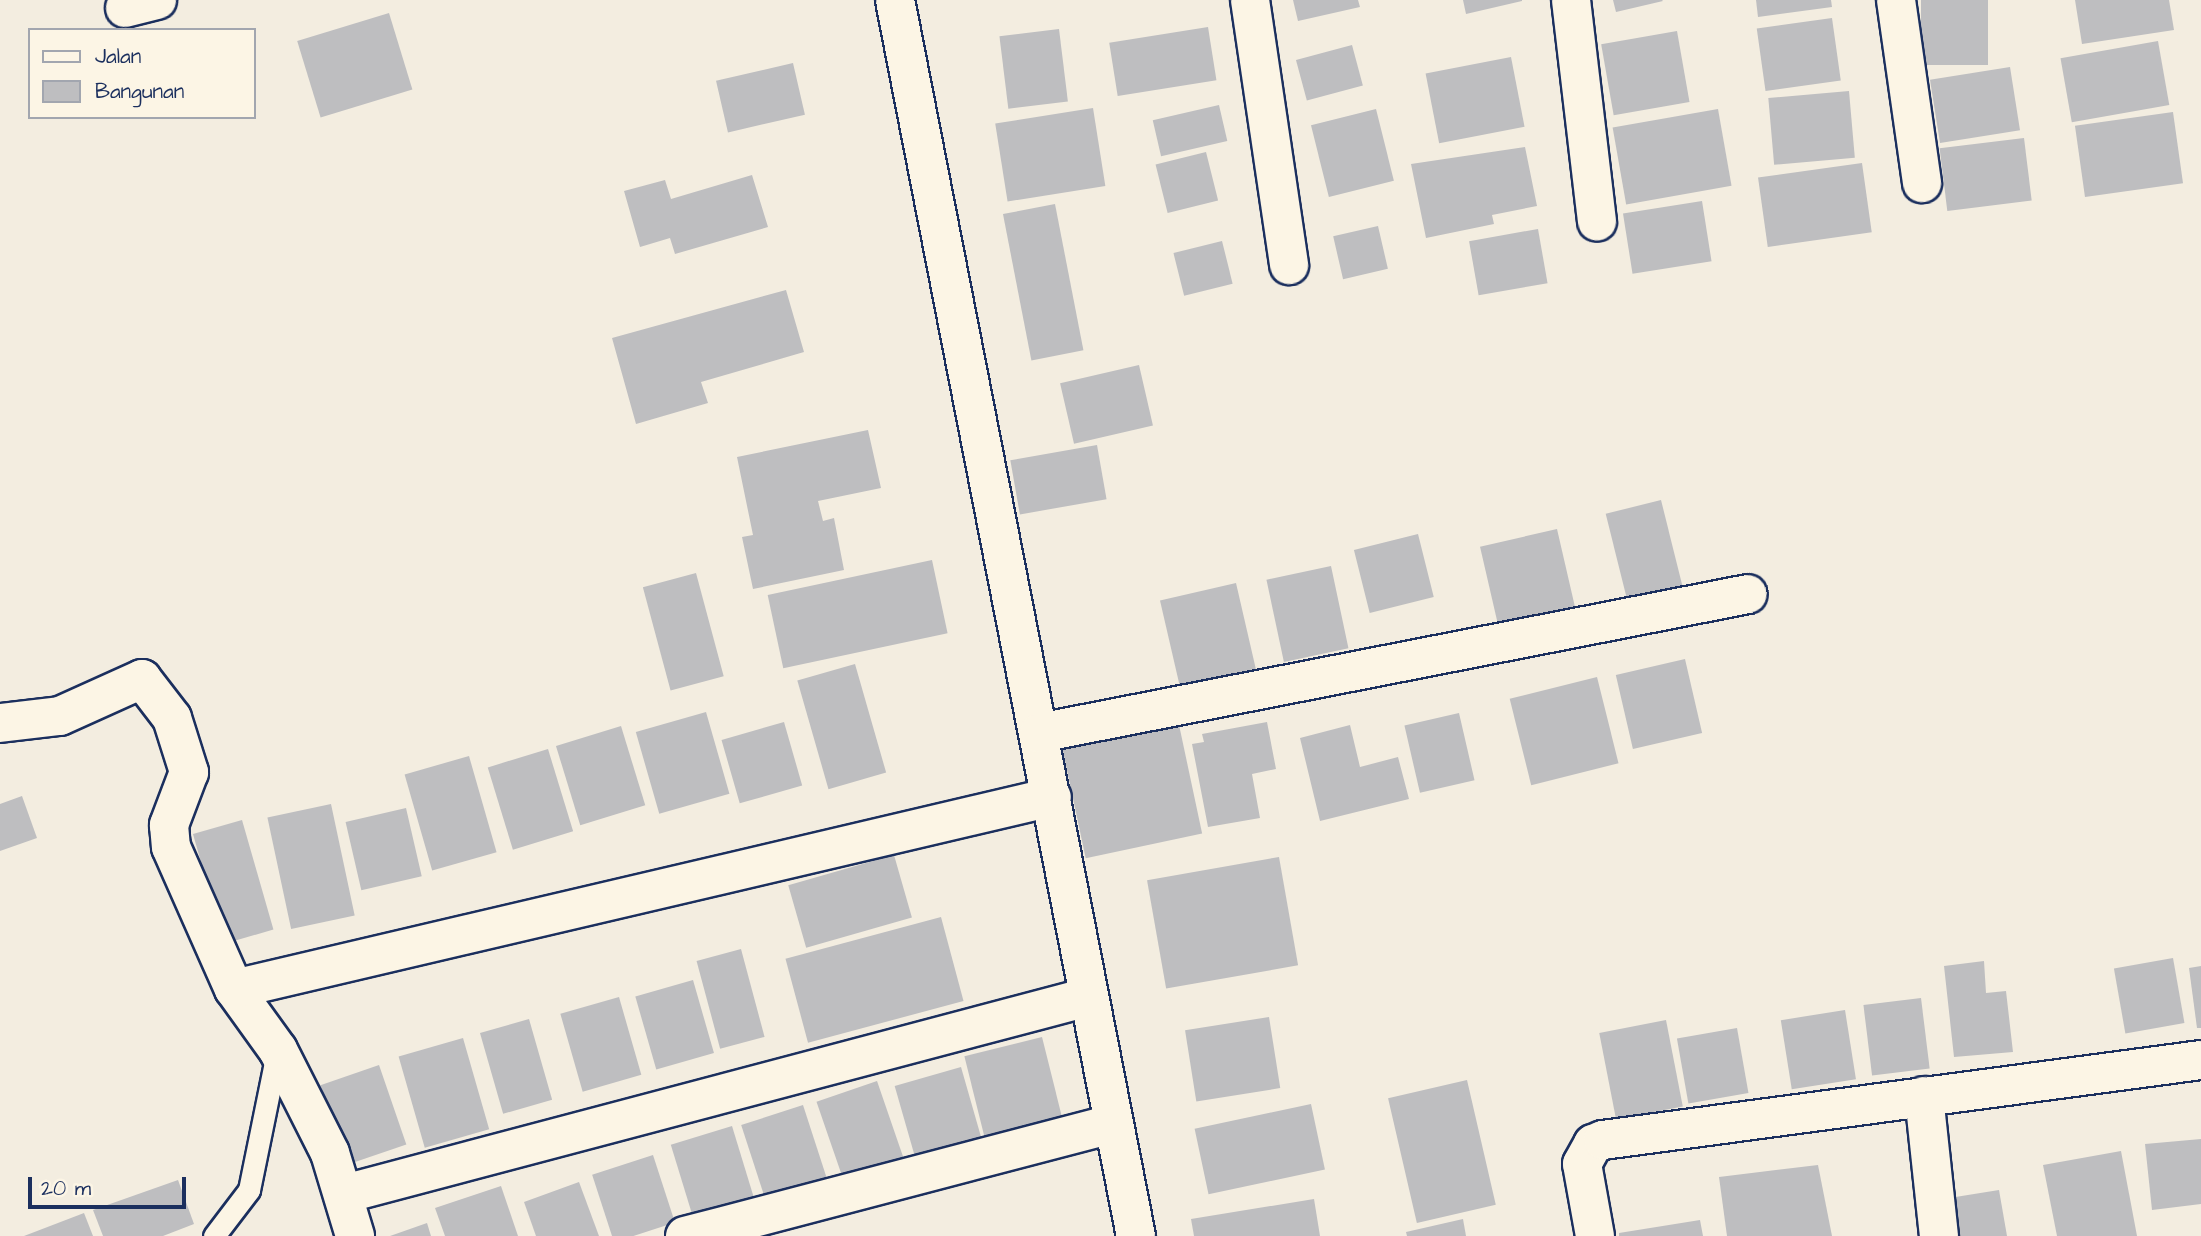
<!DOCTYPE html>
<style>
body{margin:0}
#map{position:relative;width:2201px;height:1236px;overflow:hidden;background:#f3ede0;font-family:"Architects Daughter",sans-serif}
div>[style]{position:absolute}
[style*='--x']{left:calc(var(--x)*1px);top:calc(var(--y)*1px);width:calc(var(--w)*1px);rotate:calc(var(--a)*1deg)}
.building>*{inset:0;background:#bebec0;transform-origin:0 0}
.roads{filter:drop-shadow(2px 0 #1b2f5e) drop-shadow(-2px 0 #1b2f5e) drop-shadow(0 2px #1b2f5e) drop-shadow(0 -2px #1b2f5e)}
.lane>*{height:21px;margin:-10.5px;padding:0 10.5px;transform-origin:10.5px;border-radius:10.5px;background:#fcf5e5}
.street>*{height:38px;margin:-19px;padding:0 19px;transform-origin:19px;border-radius:19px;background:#fcf5e5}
span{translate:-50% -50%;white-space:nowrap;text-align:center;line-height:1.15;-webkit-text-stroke:6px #fcf5e5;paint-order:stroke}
.legend{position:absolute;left:28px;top:28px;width:228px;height:91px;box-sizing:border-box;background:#fcf5e5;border:2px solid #a2a6af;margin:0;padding:9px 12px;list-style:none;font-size:21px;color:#1b2f5e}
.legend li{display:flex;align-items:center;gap:14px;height:35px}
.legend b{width:35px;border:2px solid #a2a6af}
.scale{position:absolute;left:28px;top:1177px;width:158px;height:32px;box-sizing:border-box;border:4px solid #1b2f5e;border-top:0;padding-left:9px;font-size:21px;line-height:24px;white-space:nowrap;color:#1b2f5e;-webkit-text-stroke:5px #fcf5e5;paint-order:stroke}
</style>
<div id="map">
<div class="building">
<i style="clip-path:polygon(1293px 0,1358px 0,1360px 7px,1298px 21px)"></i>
<i style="clip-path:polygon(1463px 0,1522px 0,1522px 1px,1466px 14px)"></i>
<i style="clip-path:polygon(1613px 0,1662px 0,1663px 1px,1616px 12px)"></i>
<i style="clip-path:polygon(1756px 0,1831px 0,1832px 7px,1758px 17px)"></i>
<i style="left:1921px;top:0;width:67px;height:65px"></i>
<i style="clip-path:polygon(2075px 0,2169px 0,2174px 30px,2082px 44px)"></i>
<i style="left:389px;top:13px;width:80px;height:96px;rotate:73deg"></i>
<i style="left:1832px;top:18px;width:63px;height:76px;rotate:82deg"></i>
<i style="left:1208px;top:27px;width:54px;height:100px;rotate:81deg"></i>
<i style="left:1059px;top:29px;width:73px;height:60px;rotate:83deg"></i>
<i style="left:1677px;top:31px;width:72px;height:77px;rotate:80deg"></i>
<i style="left:2158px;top:41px;width:65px;height:99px;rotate:80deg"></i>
<i style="left:1352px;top:45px;width:42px;height:58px;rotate:75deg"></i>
<i style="left:1511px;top:57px;width:71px;height:87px;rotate:79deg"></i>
<i style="left:793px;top:63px;width:53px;height:79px;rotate:77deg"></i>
<i style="left:2010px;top:67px;width:64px;height:81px;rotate:81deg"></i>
<i style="left:1849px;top:91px;width:67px;height:81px;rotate:85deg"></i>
<i style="left:1219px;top:105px;width:37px;height:68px;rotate:77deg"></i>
<i style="left:1093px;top:108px;width:79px;height:99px;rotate:81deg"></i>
<i style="left:1376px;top:109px;width:74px;height:67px;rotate:76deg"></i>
<i style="left:1718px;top:109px;width:78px;height:107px;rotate:80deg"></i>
<i style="left:2173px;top:112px;width:72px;height:99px;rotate:82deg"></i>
<i style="left:2024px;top:138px;width:63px;height:85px;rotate:83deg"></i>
<i style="clip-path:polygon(1525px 147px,1537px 206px,1492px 215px,1494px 224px,1426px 238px,1411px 164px)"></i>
<i style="left:1206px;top:152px;width:50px;height:52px;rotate:76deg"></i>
<i style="left:1862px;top:163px;width:70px;height:105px;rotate:82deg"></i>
<i style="clip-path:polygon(752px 175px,768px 227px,675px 254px,670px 238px,640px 247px,624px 191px,665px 180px,671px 199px)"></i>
<i style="left:1702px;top:201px;width:61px;height:80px;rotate:81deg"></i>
<i style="left:1055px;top:204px;width:149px;height:53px;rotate:79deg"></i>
<i style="left:1378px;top:226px;width:44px;height:46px;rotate:77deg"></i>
<i style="left:1538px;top:229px;width:55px;height:70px;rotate:80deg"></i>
<i style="left:1222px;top:241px;width:44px;height:50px;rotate:76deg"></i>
<i style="clip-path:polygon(786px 290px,804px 352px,701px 382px,708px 403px,636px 424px,612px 338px)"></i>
<i style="left:1139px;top:365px;width:62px;height:81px;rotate:77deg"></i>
<i style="clip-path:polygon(868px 430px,881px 488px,818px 501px,823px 521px,834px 518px,844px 570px,753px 589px,742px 537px,753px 535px,737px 457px)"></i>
<i style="left:1097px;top:445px;width:55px;height:88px;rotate:80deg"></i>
<i style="left:1661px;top:500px;width:88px;height:57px;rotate:76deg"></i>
<i style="left:1557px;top:529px;width:90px;height:79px;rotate:77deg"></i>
<i style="left:1418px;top:534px;width:65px;height:66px;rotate:76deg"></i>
<i style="left:932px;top:560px;width:75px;height:168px;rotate:78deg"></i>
<i style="left:1331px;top:566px;width:84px;height:66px;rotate:78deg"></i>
<i style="left:696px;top:573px;width:107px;height:55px;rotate:75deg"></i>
<i style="left:1236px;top:583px;width:88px;height:78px;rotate:77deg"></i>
<i style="left:1685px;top:659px;width:76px;height:71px;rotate:77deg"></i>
<i style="left:855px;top:664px;width:113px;height:60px;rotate:74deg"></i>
<i style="left:1597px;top:677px;width:89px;height:90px;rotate:76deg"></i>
<i style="left:706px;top:712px;width:85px;height:73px;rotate:74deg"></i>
<i style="left:1459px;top:713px;width:69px;height:56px;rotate:77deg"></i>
<i style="left:1178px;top:720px;width:116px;height:119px;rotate:78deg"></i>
<i style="left:784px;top:722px;width:66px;height:65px;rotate:74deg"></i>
<i style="clip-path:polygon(1267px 722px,1276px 769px,1252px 774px,1260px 818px,1208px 827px,1192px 744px,1204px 742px,1202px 734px)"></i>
<i style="clip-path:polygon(1350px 725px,1360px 767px,1398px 757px,1409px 799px,1320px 821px,1300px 738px)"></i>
<i style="left:621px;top:726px;width:83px;height:68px;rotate:73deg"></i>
<i style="left:548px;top:749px;width:86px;height:63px;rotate:73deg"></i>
<i style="left:469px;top:756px;width:100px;height:67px;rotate:74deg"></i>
<i style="clip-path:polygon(22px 796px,37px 838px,0 851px,0 804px)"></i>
<i style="left:331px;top:804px;width:114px;height:65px;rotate:78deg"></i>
<i style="left:406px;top:808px;width:70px;height:62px;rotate:77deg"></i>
<i style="left:242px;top:820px;width:114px;height:51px;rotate:74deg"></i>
<i style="left:894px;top:855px;width:65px;height:110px;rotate:74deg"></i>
<i style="left:1279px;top:857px;width:110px;height:134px;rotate:80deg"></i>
<i style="left:941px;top:917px;width:87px;height:161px;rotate:75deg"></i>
<i style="left:741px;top:949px;width:91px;height:46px;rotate:75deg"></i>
<i style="left:2173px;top:958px;width:66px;height:60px;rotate:80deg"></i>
<i style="clip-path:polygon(1984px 961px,1986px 993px,2006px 991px,2013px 1052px,1954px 1057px,1944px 966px)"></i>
<i style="clip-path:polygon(2201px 966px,2201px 1028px,2197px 1028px,2189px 968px)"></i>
<i style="left:693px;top:980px;width:76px;height:60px;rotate:74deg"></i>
<i style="left:619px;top:997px;width:81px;height:61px;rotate:74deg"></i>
<i style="left:1921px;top:998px;width:71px;height:58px;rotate:83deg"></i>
<i style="left:1845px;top:1010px;width:70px;height:65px;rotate:81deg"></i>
<i style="left:1269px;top:1017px;width:72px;height:85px;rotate:81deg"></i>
<i style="left:529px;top:1019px;width:84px;height:51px;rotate:74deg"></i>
<i style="left:1666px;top:1020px;width:88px;height:68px;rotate:79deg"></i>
<i style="left:1737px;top:1028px;width:66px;height:61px;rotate:80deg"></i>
<i style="left:1042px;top:1037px;width:89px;height:80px;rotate:76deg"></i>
<i style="left:463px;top:1038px;width:95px;height:67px;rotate:74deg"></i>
<i style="left:379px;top:1065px;width:84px;height:62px;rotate:71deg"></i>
<i style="left:961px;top:1067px;width:79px;height:69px;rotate:74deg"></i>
<i style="left:1467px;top:1080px;width:128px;height:81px;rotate:77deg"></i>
<i style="left:877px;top:1081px;width:87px;height:64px;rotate:71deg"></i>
<i style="left:1311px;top:1104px;width:67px;height:119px;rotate:78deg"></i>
<i style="left:803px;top:1105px;width:82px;height:65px;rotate:72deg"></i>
<i style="left:732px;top:1126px;width:77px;height:64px;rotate:73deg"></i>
<i style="clip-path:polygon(2201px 1139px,2201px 1204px,2152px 1210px,2145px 1144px)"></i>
<i style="clip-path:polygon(2121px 1151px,2137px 1236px,2057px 1236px,2043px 1165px)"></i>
<i style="left:653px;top:1155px;width:71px;height:64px;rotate:72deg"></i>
<i style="clip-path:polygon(1818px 1165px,1832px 1236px,1727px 1236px,1719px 1177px)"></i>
<i style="clip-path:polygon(178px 1180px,194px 1224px,163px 1236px,103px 1236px,93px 1210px)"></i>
<i style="clip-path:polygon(579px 1182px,599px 1236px,536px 1236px,524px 1202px)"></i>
<i style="clip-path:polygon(501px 1186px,518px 1236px,445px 1236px,435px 1208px)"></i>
<i style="clip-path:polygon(1999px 1190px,2007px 1236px,1950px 1236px,1943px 1199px)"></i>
<i style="clip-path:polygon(1314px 1199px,1320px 1236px,1194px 1236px,1191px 1219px)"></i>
<i style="clip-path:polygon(84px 1213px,93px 1236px,24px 1236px)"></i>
<i style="clip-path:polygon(1463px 1219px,1466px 1236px,1407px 1236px,1406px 1232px)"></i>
<i style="clip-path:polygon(1700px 1220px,1703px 1236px,1619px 1236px,1619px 1233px)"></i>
<i style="clip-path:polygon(427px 1223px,431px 1236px,390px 1236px)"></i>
</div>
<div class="roads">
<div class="lane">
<i style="--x:214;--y:1236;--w:58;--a:-52.7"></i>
<i style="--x:249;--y:1190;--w:141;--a:-78.5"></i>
</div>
<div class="street">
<i style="--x:895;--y:0;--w:1259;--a:78.97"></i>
<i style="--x:1250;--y:0;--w:268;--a:81.6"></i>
<i style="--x:1571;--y:0;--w:223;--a:83.3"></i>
<i style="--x:1896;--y:0;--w:185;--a:81.9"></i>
<i style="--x:125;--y:8;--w:33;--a:-14"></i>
<i style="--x:0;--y:723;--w:60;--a:-6.7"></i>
<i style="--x:60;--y:716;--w:90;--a:-24.3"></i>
<i style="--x:142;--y:679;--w:49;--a:52.4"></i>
<i style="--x:172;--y:718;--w:57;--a:72.5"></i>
<i style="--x:189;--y:772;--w:57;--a:110.7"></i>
<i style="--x:169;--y:825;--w:22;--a:85"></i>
<i style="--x:171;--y:847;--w:155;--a:66.1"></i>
<i style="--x:234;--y:989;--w:75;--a:54.2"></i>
<i style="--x:278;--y:1050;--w:115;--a:63.2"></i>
<i style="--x:330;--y:1153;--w:87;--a:73.2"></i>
<i style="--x:1039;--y:733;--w:722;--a:-11.09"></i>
<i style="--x:234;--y:989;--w:840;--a:-13.21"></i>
<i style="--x:1924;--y:1096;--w:141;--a:83.9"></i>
<i style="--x:344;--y:1194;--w:770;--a:-14.83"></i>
<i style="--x:685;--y:1236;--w:441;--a:-14.7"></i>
<i style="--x:1595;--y:1236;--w:73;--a:-100.2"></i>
<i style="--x:1582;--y:1164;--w:23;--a:-61"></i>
<i style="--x:1593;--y:1144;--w:11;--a:-22"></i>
<i style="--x:1603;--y:1140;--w:603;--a:-7.62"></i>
</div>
</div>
<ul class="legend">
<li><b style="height:9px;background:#fcf5e5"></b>Jalan</li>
<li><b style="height:19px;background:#bebec0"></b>Bangunan</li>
</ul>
<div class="scale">20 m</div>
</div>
